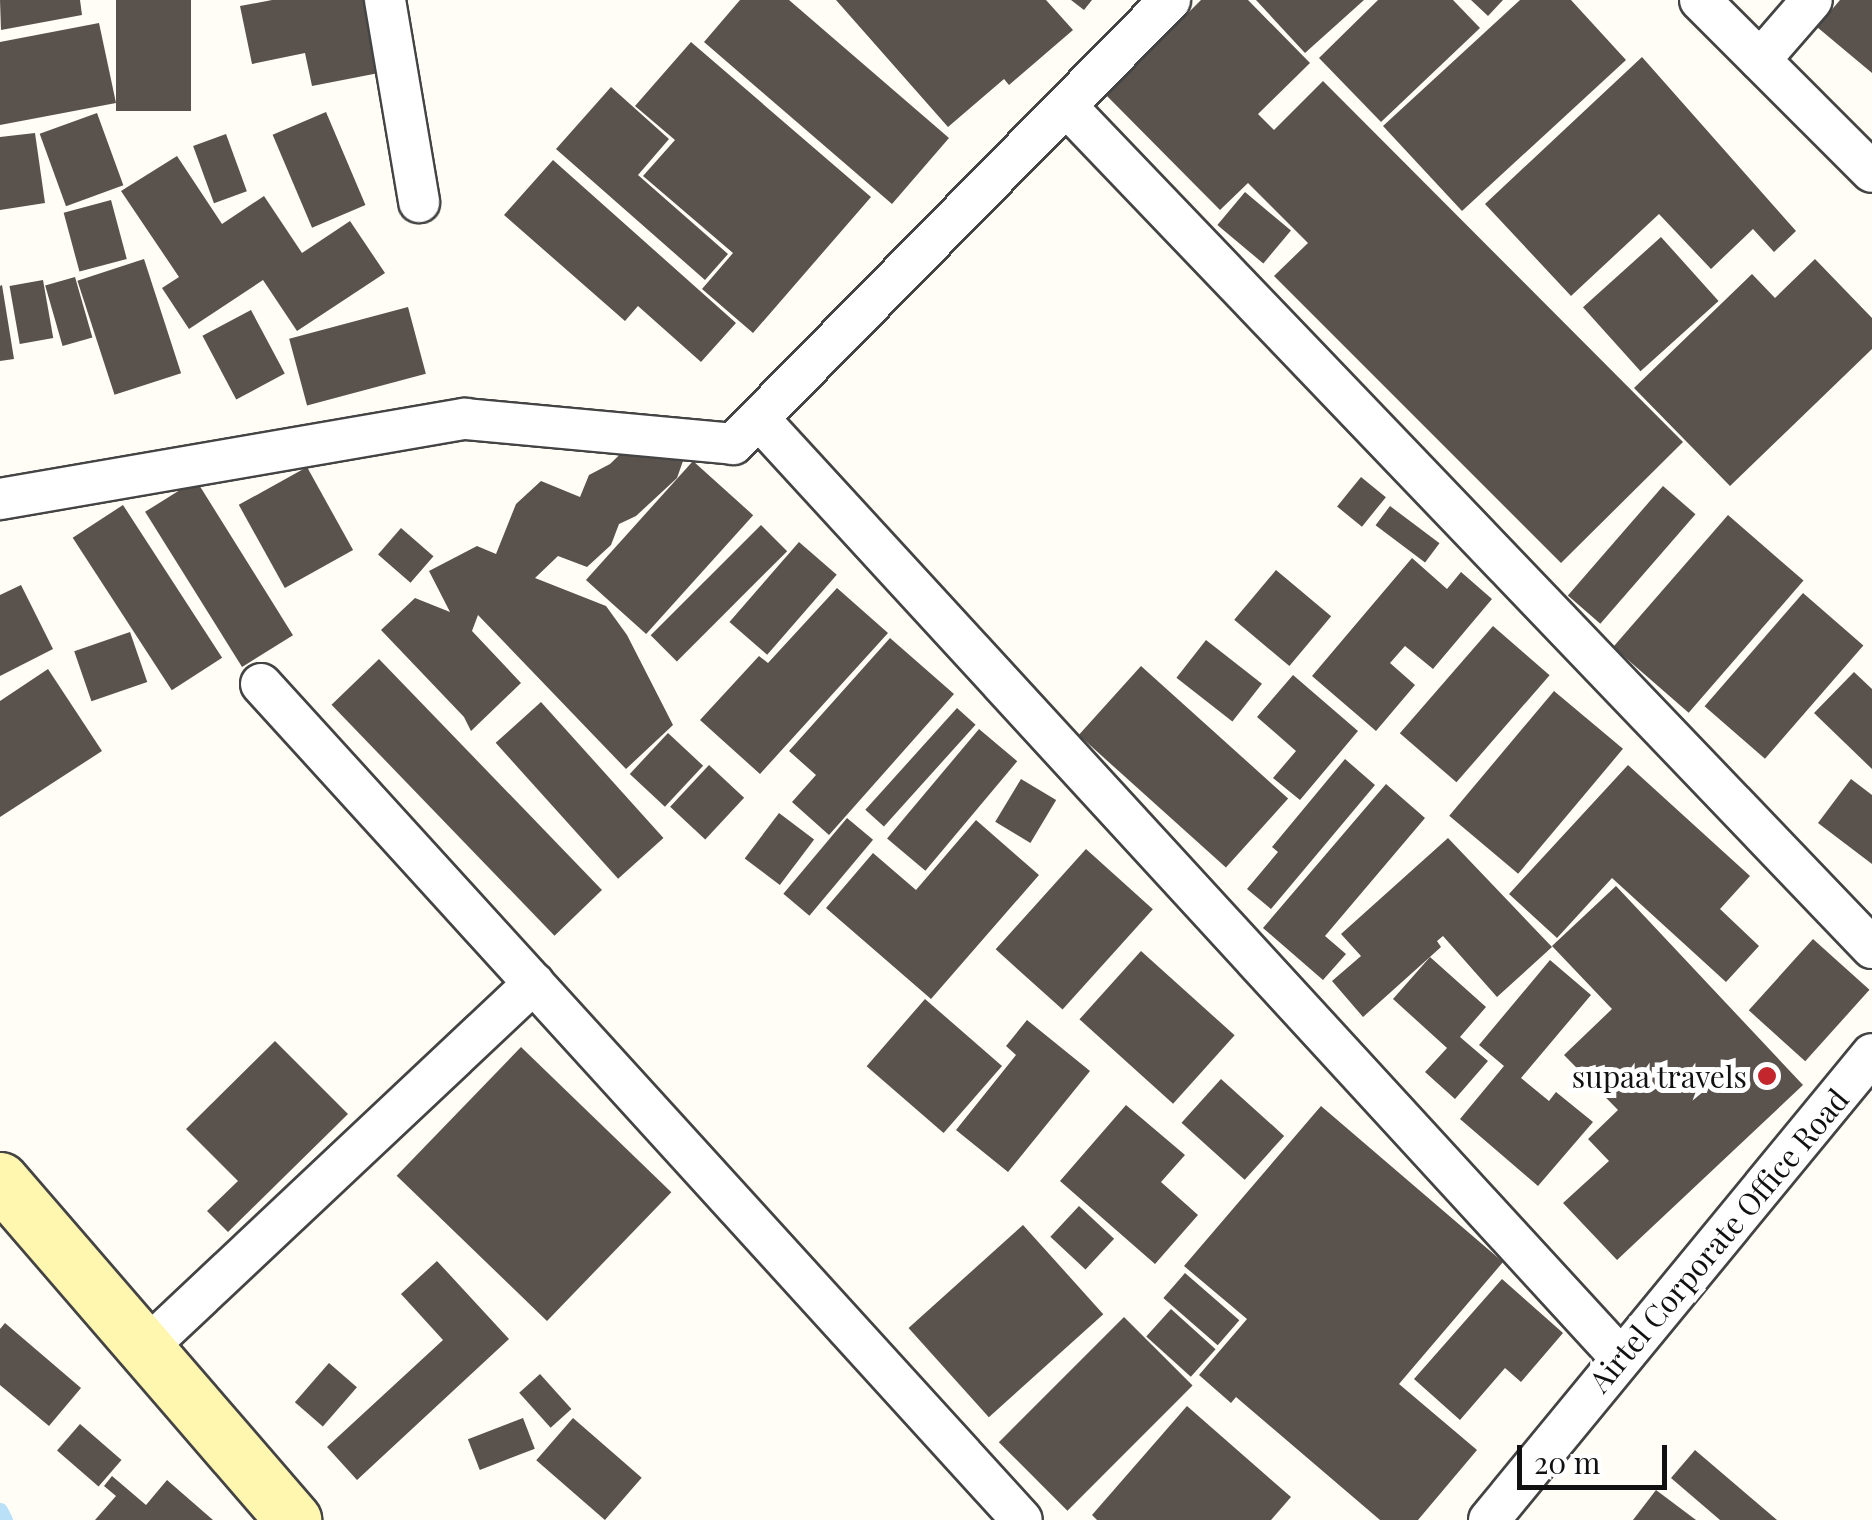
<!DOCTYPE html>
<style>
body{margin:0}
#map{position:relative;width:1872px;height:1520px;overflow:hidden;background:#fffdf5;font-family:"Playfair Display",serif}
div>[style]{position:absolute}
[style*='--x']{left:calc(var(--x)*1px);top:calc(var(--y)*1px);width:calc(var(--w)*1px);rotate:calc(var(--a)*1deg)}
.stream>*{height:15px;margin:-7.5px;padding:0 7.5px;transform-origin:7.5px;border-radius:7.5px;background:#b9e0f7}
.building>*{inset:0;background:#5a524d;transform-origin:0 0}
.roads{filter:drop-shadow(2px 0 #444) drop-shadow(-2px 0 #444) drop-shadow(0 2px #444) drop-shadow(0 -2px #444)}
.street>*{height:40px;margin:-20px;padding:0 20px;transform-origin:20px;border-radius:20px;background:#fff}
.secondary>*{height:55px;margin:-27.5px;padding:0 27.5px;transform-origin:27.5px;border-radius:27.5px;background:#fff6b0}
.dots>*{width:28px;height:28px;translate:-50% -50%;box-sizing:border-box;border:5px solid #fff;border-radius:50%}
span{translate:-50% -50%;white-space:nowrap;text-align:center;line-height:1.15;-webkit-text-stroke:10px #fff;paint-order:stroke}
.poi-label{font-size:30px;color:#111}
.right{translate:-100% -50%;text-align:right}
.street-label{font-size:30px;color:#111}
.scale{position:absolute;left:1517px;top:1445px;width:150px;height:45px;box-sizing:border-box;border:5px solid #111;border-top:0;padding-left:12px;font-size:30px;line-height:35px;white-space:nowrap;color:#111;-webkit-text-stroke:8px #fff;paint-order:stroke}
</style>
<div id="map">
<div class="stream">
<i style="--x:0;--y:1510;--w:11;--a:63"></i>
</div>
<div class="building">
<i style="clip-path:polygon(0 0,80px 0,82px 15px,1px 30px)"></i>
<i style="left:116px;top:0;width:75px;height:111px"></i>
<i style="clip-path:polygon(272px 0,375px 0,389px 71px,312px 86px,305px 53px,252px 64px,240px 6px)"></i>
<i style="clip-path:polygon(740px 0,789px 0,949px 138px,892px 204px,704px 42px)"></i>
<i style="clip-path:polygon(836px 0,1046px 0,1073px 30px,1009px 85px,1004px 79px,948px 127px)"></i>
<i style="clip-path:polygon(1071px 0,1092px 0,1084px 10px)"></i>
<i style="clip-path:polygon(1201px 0,1248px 0,1310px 63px,1258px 114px,1274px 130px,1323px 81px,1683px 442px,1561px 563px,1274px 276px,1308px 243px,1248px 183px,1220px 210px,1106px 95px)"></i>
<i style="clip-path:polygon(1256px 0,1364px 0,1305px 53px)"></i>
<i style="clip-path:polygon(1378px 0,1453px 0,1480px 28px,1381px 122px,1319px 58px)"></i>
<i style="clip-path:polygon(1471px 0,1503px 0,1488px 16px)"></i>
<i style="clip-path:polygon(1520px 0,1571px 0,1626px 60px,1462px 211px,1383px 126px)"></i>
<i style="clip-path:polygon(1840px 0,1872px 0,1872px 73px,1817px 27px)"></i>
<i style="clip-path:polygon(99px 23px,116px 103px,0 125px,0 42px)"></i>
<i style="clip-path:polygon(691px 42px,871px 197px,753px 333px,702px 289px,733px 253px,643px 176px,675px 140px,635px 106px)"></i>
<i style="clip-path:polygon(1642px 57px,1796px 231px,1774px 252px,1753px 229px,1711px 269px,1659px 214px,1571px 296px,1485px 204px)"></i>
<i style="clip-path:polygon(611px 87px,669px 139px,638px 175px,728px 254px,705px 280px,556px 149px)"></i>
<i style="left:326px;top:112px;width:101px;height:58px;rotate:67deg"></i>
<i style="left:97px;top:113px;width:77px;height:61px;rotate:70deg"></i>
<i style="clip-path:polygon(35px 133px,45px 203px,0 210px,0 137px)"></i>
<i style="left:226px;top:134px;width:61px;height:35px;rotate:70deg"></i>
<i style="clip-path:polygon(177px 156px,222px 224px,264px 196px,302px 253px,350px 221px,385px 273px,297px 331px,263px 280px,189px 329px,162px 288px,179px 277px,121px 191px)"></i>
<i style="clip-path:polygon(553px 160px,736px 323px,701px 362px,638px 306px,625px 321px,504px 215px)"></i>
<i style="left:1245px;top:192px;width:60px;height:43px;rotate:40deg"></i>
<i style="left:111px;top:200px;width:61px;height:49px;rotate:75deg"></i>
<i style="left:1661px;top:237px;width:86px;height:105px;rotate:48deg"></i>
<i style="left:144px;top:259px;width:120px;height:70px;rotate:72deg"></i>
<i style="clip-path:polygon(1815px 259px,1872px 318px,1872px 349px,1730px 486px,1634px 388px,1752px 274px,1775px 298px)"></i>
<i style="left:75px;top:277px;width:63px;height:31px;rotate:74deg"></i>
<i style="left:43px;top:280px;width:59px;height:34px;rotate:80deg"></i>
<i style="clip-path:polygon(2px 285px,14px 359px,0 361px,0 286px)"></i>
<i style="left:408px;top:307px;width:69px;height:123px;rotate:75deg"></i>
<i style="left:251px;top:310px;width:72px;height:55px;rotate:62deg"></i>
<i style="clip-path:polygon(634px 441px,683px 461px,677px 478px,636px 516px,619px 524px,611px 545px,587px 567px,558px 556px,535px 578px,606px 606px,627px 635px,673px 725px,626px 769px,478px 615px,472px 631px,521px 683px,471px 731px,464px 717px,381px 630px,415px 598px,450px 612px,429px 571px,477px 546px,496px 554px,516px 504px,541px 481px,580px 497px,589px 475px,610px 464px)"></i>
<i style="left:693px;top:461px;width:81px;height:160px;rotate:42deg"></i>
<i style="left:307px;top:467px;width:95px;height:78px;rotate:61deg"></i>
<i style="left:1361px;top:477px;width:32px;height:38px;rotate:39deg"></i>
<i style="left:196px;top:480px;width:183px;height:60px;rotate:58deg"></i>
<i style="left:1663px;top:486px;width:43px;height:145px;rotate:41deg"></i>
<i style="left:123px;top:505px;width:182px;height:60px;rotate:57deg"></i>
<i style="left:1390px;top:506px;width:62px;height:24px;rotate:37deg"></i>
<i style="left:1728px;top:515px;width:100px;height:175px;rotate:41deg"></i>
<i style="left:761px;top:525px;width:37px;height:156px;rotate:45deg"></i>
<i style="left:401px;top:528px;width:43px;height:35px;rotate:41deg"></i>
<i style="left:799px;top:542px;width:50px;height:106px;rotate:41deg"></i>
<i style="clip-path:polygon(1412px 558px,1447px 589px,1461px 572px,1492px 599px,1433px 669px,1405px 646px,1390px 663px,1415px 685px,1376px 731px,1312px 676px)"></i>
<i style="left:1276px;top:570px;width:72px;height:65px;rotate:40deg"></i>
<i style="clip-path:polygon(21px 585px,53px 649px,0 676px,0 595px)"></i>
<i style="clip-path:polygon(837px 588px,888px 633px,760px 774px,700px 720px,759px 656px,768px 663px)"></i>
<i style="left:1803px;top:593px;width:80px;height:150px;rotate:41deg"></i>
<i style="left:1493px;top:626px;width:75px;height:142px;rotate:41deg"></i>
<i style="left:130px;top:632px;width:53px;height:59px;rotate:71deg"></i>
<i style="clip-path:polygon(890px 638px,954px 694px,829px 835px,792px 802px,816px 775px,789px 751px)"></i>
<i style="left:1206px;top:640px;width:71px;height:48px;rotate:38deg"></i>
<i style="left:379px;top:659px;width:321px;height:66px;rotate:46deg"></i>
<i style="left:1141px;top:666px;width:198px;height:93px;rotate:42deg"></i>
<i style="clip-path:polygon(48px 669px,102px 751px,0 817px,0 701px)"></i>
<i style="clip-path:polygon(1854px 672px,1872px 689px,1872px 769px,1814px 713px)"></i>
<i style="clip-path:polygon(1293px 675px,1358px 731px,1300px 800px,1273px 778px,1296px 751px,1257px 717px)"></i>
<i style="left:1554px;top:691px;width:90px;height:163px;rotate:40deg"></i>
<i style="left:541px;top:702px;width:183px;height:61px;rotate:48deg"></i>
<i style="left:957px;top:708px;width:25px;height:137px;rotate:42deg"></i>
<i style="left:979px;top:729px;width:50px;height:143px;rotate:40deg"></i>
<i style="left:668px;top:733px;width:48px;height:56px;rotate:43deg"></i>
<i style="clip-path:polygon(1345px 759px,1375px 785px,1271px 909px,1247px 889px,1278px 852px,1272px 847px)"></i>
<i style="left:709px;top:765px;width:48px;height:57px;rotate:43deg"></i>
<i style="clip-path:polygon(1628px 765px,1750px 876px,1720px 909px,1759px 946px,1726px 982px,1612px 878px,1557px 938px,1509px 894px)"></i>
<i style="left:1021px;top:779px;width:41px;height:50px;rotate:31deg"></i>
<i style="clip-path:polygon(1851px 779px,1872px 795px,1872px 864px,1818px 823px)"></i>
<i style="clip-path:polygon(1386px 784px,1425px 818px,1325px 936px,1346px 954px,1323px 980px,1263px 928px)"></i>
<i style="left:779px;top:813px;width:44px;height:57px;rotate:37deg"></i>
<i style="left:847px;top:818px;width:34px;height:99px;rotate:40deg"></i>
<i style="clip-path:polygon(976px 820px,1039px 875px,931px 999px,826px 908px,873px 853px,916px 890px)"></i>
<i style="clip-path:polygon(1448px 838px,1552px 947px,1497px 997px,1443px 936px,1437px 941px,1441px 947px,1363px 1017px,1332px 981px,1361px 956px,1341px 934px)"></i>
<i style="left:1086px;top:849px;width:90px;height:135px;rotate:42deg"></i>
<i style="clip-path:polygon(1616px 886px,1803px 1085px,1617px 1260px,1563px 1203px,1609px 1161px,1588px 1139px,1618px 1110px,1564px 1055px,1612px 1009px,1552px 946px)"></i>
<i style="left:1813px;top:939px;width:76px;height:96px;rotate:42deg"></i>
<i style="left:1141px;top:951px;width:126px;height:92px;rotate:42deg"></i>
<i style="clip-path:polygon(1430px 957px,1486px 1007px,1460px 1037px,1488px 1061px,1455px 1099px,1425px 1072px,1447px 1048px,1393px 999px)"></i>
<i style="clip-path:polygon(1550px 960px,1591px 995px,1521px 1078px,1549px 1101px,1556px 1092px,1593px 1122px,1538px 1186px,1460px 1119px,1504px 1066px,1479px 1045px)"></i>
<i style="left:925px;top:999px;width:102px;height:89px;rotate:41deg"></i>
<i style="clip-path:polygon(1027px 1020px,1090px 1071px,1008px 1172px,956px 1130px,1016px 1055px,1006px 1046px)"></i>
<i style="clip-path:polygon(275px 1041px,348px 1114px,228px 1232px,207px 1211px,238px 1181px,186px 1129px)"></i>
<i style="left:521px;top:1047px;width:209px;height:179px;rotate:44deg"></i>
<i style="left:1221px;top:1079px;width:85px;height:59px;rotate:42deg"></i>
<i style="clip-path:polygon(1126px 1105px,1185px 1155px,1161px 1182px,1198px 1215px,1155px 1264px,1060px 1181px)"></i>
<i style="clip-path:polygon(1321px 1106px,1503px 1262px,1399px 1384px,1477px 1450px,1418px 1520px,1380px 1520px,1236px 1397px,1231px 1403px,1199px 1375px,1247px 1319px,1184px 1266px)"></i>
<i style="left:1079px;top:1206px;width:48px;height:42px;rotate:43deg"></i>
<i style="left:1023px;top:1225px;width:120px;height:154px;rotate:48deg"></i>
<i style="clip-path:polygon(437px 1261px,509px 1339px,357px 1480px,327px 1447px,443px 1340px,401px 1294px)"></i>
<i style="left:1185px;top:1273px;width:72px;height:33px;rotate:41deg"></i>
<i style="clip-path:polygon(1502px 1279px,1563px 1333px,1521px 1382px,1505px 1368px,1460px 1420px,1414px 1379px)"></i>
<i style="left:1171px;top:1309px;width:60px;height:37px;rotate:42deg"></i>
<i style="left:1124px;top:1317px;width:97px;height:177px;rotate:45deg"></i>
<i style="clip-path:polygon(5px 1323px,81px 1388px,49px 1426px,0 1385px,0 1329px)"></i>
<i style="left:329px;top:1363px;width:37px;height:52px;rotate:41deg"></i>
<i style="left:540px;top:1374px;width:47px;height:28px;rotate:48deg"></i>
<i style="clip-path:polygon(1187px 1406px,1291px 1497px,1271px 1520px,1097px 1520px,1092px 1515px)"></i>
<i style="left:523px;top:1418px;width:33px;height:59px;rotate:69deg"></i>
<i style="left:573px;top:1418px;width:91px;height:56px;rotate:41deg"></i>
<i style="left:80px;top:1424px;width:55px;height:35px;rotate:41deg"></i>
<i style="clip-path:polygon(1695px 1450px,1777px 1520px,1720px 1520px,1671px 1478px)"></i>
<i style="clip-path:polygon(112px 1476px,146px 1505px,167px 1480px,213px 1520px,95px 1520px,116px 1496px,104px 1486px)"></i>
<i style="clip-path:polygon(1656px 1490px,1696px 1520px,1633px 1520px)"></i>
</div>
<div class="roads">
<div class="street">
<i style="--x:385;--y:0;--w:205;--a:80.4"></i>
<i style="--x:1700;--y:0;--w:243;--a:45"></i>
<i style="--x:1760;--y:60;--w:79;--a:-49.1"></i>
<i style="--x:1068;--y:108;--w:1163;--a:46.25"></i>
<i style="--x:759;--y:419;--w:1275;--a:47.45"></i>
<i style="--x:0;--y:499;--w:472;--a:-9.8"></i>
<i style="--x:465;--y:419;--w:269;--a:5.3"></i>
<i style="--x:733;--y:444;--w:623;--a:-45.46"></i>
<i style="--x:261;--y:684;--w:1130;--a:47.69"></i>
<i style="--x:145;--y:1349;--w:534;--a:-43.26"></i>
<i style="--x:1489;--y:1520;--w:603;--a:-50.58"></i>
</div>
<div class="secondary">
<i style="--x:0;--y:1180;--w:449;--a:49.2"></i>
</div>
</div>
<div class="dots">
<i style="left:1767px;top:1076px;background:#c4262e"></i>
</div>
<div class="poi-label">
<span class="right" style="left:1747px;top:1076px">supaa travels</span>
</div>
<div class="street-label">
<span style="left:1718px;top:1240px;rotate:-50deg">Airtel Corporate Office Road</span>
</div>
<div class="scale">20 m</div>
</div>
